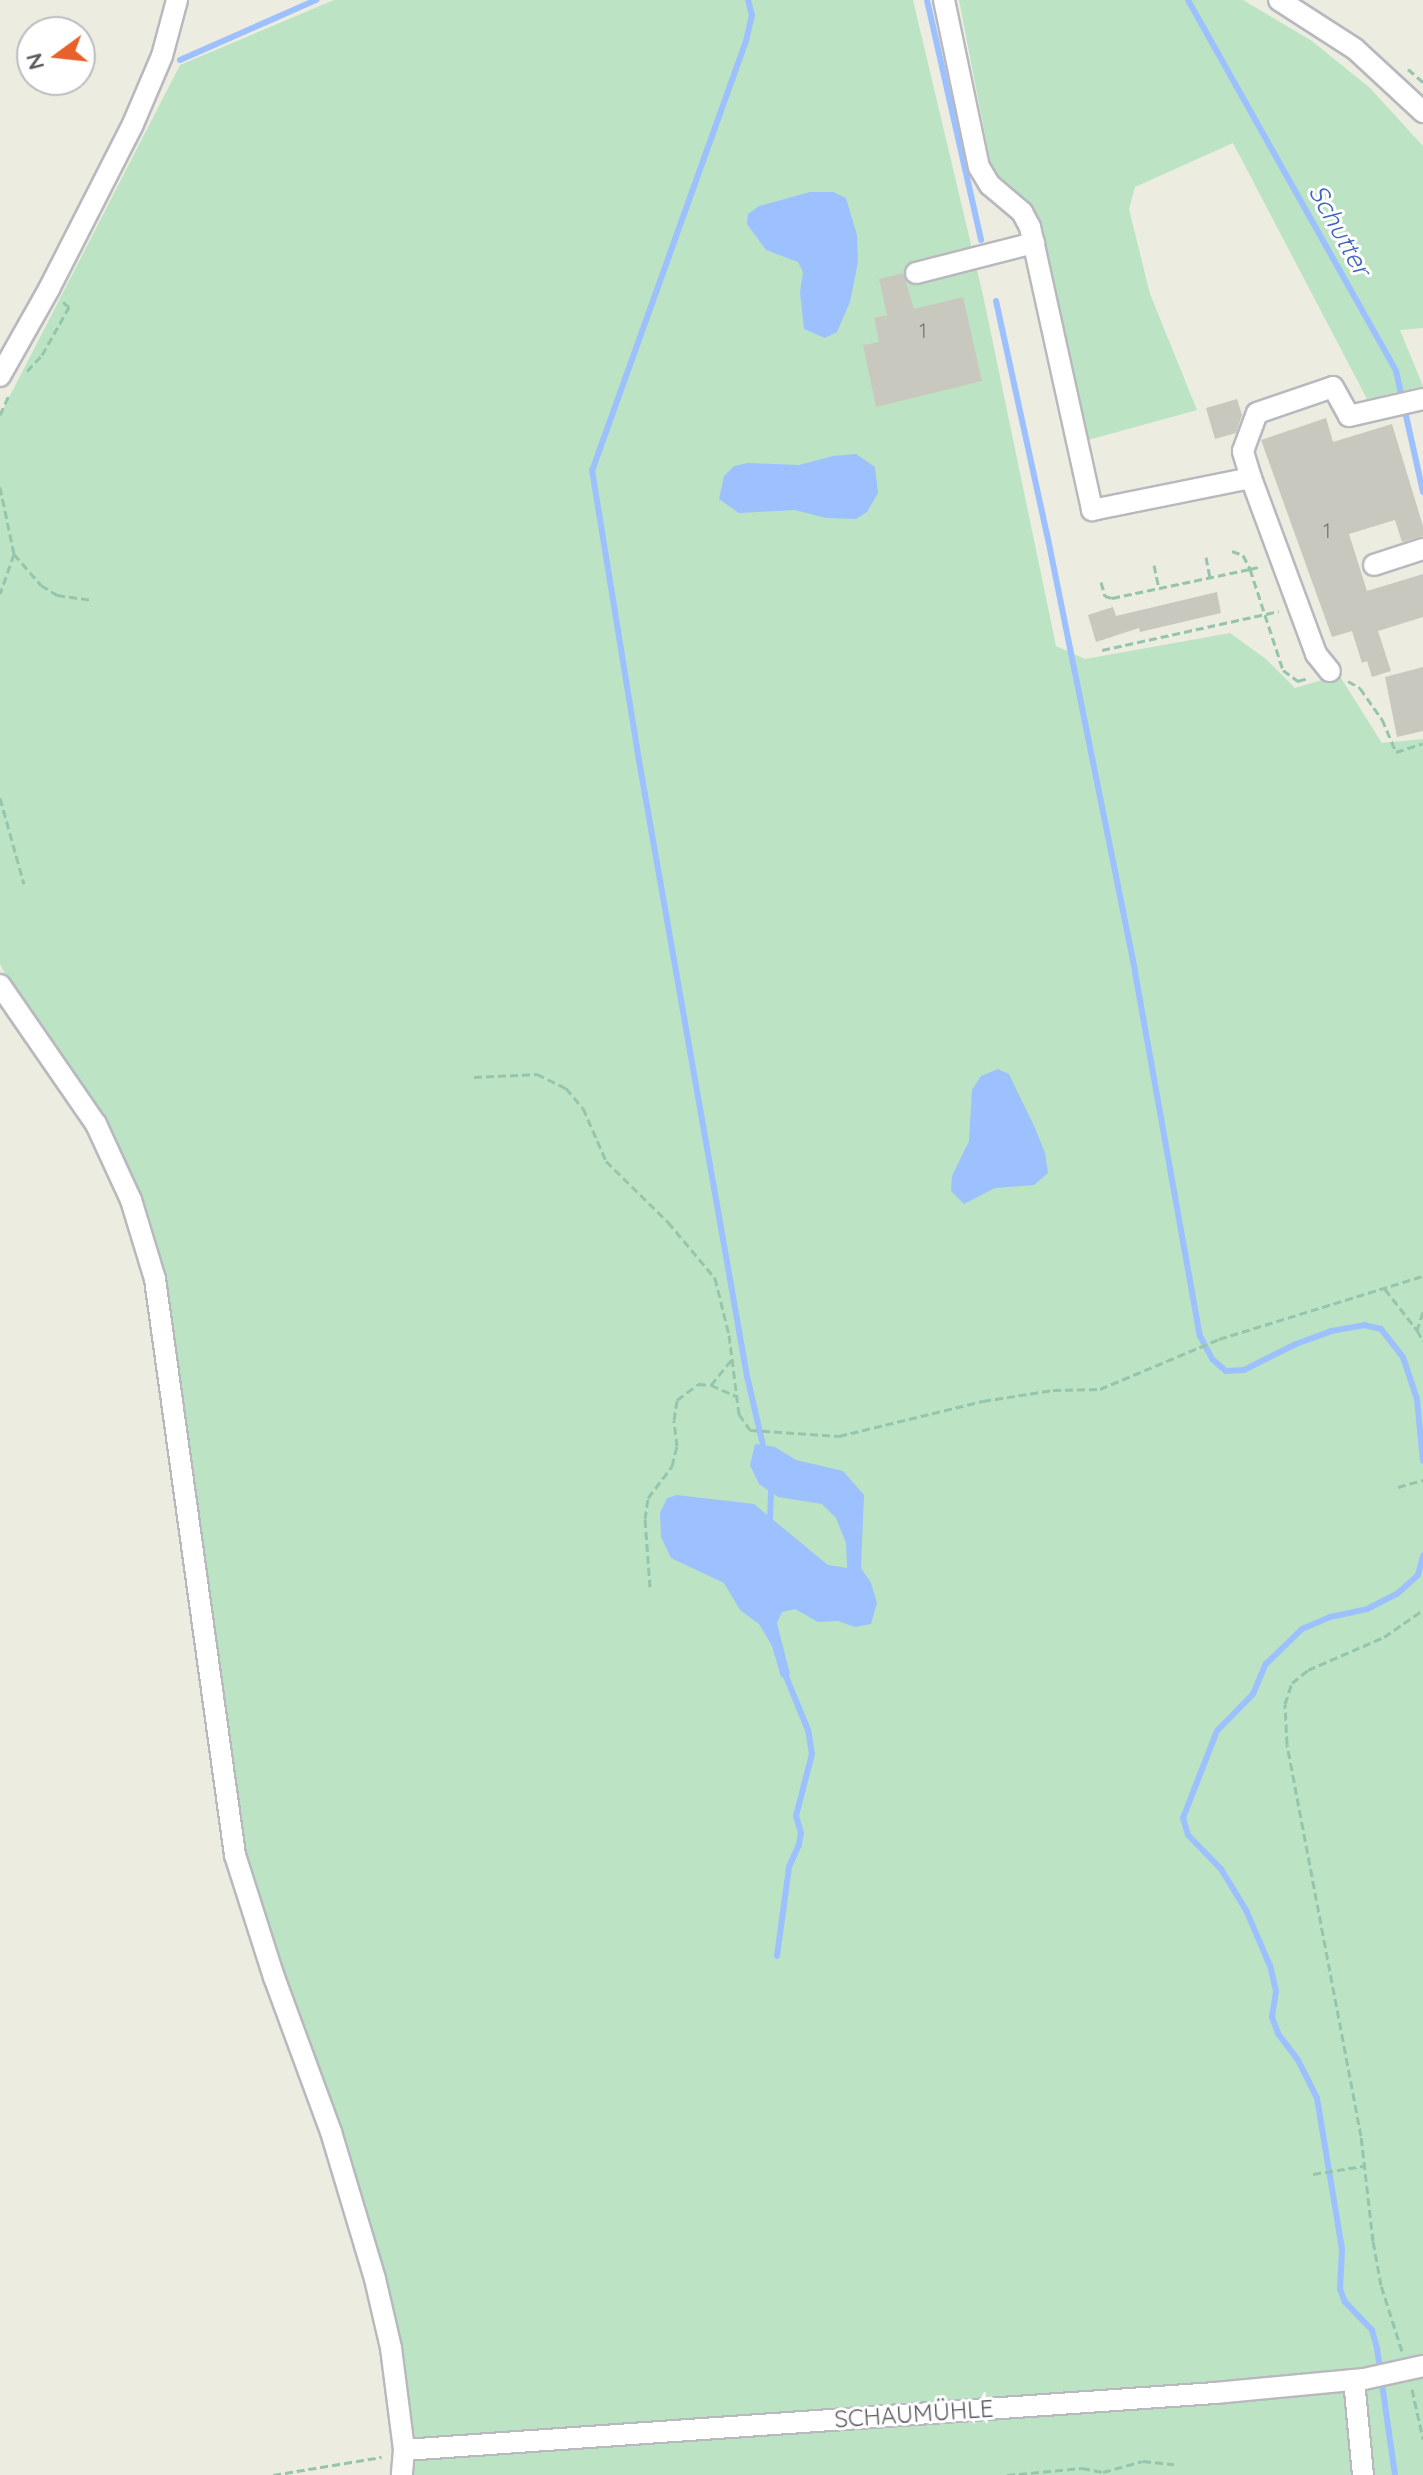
<!DOCTYPE html>
<meta charset="utf-8">
<style>
body{margin:0}
#map{position:relative;width:1423px;height:2475px;overflow:hidden;background:#ecece0;font-family:Quicksand,sans-serif}
div>[style]{position:absolute}
[style*='--x']{left:calc(var(--x)*1px);top:calc(var(--y)*1px);width:calc(var(--w)*1px);rotate:calc(var(--a)*1deg)}
.green>*{inset:0;background:#bce4c4}
.water>*{inset:0;background:#9dc0ff}
.stream>*{height:6px;margin:-3px;padding:0 3px;transform-origin:3px;border-radius:3px;background:#9dc0ff}
.building>*{inset:0;background:#c9c8bf}
.path>*{height:3px;margin-top:-1.5px;transform-origin:0;background:repeating-linear-gradient(90deg,#95c5ad 0 8px,transparent 0 12px)}
.roads{filter:drop-shadow(2px 0 #b8b9bf) drop-shadow(-2px 0 #b8b9bf) drop-shadow(0 2px #b8b9bf) drop-shadow(0 -2px #b8b9bf)}
.minor>*{height:20px;margin:-10px;padding:0 10px;transform-origin:10px;border-radius:10px;background:#fff}
span{translate:-50% -50%;white-space:nowrap;text-align:center;line-height:1.15;-webkit-text-stroke:6px #fff;paint-order:stroke}
.number-label{font-size:20px;color:#757678}
.number-label span{-webkit-text-stroke-width:0}
.street-label{font-size:24px;color:#595b61}
.water-label{font-size:26px;color:#4064c1;font-style:italic}
.north{position:absolute;left:16px;top:16px;width:80px;height:80px;box-sizing:border-box;background:#fff;border:2px solid #bdbdc0;border-radius:50%;rotate:255deg;font-size:22px;font-weight:700;line-height:32px;text-align:center;color:#595b61}
.north::after{content:'';display:block;margin:auto;width:28px;height:36px;background:#e8602a;clip-path:polygon(50% 0,100% 100%,50% 72%,0 100%)}
</style>
<div id="map">
<div class="green">
<i style="clip-path:polygon(334px 0,913px 0,983px 295px,1056px 646px,1085px 659px,1230px 633px,1266px 659px,1295px 688px,1339px 675px,1382px 743px,1423px 739px,1423px 2475px,408px 2475px,407px 2411px,262px 1919px,229px 1788px,134px 1186px,22px 1007px,0 964px,0 415px,180px 65px)"></i>
<i style="clip-path:polygon(959px 0,1243px 0,1312px 41px,1370px 88px,1423px 146px,1423px 328px,1400px 330px,1423px 386px,1367px 399px,1233px 143px,1135px 187px,1129px 209px,1150px 294px,1197px 410px,1088px 440px,1031px 209px,992px 171px)"></i>
</div>
<div class="water">
<i style="clip-path:polygon(810px 192px,833px 192px,846px 198px,857px 235px,858px 262px,850px 302px,837px 332px,825px 338px,804px 329px,800px 292px,803px 272px,798px 262px,766px 250px,747px 224px,748px 214px,759px 206px)"></i>
<i style="clip-path:polygon(856px 454px,875px 467px,878px 493px,867px 512px,856px 519px,826px 518px,795px 510px,739px 513px,719px 499px,724px 476px,734px 466px,748px 463px,799px 465px,833px 456px)"></i>
<i style="clip-path:polygon(998px 1069px,1009px 1074px,1035px 1128px,1045px 1153px,1048px 1173px,1034px 1185px,995px 1188px,964px 1204px,951px 1191px,952px 1176px,969px 1141px,972px 1090px,981px 1076px)"></i>
<i style="clip-path:polygon(755px 1444px,775px 1447px,796px 1460px,843px 1471px,864px 1495px,861px 1568px,871px 1583px,877px 1603px,871px 1624px,855px 1627px,838px 1621px,818px 1622px,795px 1609px,782px 1612px,777px 1623px,790px 1674px,786px 1679px,781px 1677px,772px 1646px,759px 1624px,740px 1610px,724px 1583px,671px 1558px,661px 1537px,660px 1513px,667px 1498px,677px 1495px,754px 1504px,828px 1565px,847px 1568px,846px 1543px,836px 1518px,822px 1504px,778px 1497px,759px 1484px,750px 1465px)"></i>
</div>
<div class="stream">
<i style="--x:748;--y:0;--w:16;--a:75"></i>
<i style="--x:752;--y:15;--w:27;--a:103"></i>
<i style="--x:746;--y:41;--w:456;--a:109.7"></i>
<i style="--x:592;--y:470;--w:283;--a:80.8"></i>
<i style="--x:637;--y:749;--w:637;--a:80.05"></i>
<i style="--x:747;--y:1376;--w:80;--a:77"></i>
<i style="--x:927;--y:0;--w:246;--a:77.3"></i>
<i style="--x:1188;--y:0;--w:425;--a:60.7"></i>
<i style="--x:1396;--y:371;--w:124;--a:77.4"></i>
<i style="--x:180;--y:60;--w:149;--a:-23.8"></i>
<i style="--x:996;--y:301;--w:239;--a:77.7"></i>
<i style="--x:1047;--y:534;--w:447;--a:78.6"></i>
<i style="--x:1135;--y:972;--w:370;--a:79.9"></i>
<i style="--x:1200;--y:1336;--w:26;--a:62"></i>
<i style="--x:1212;--y:1359;--w:18;--a:41"></i>
<i style="--x:1226;--y:1371;--w:18;--a:-3"></i>
<i style="--x:1244;--y:1370;--w:58;--a:-26.6"></i>
<i style="--x:1296;--y:1344;--w:37;--a:-20"></i>
<i style="--x:1331;--y:1331;--w:34;--a:-10"></i>
<i style="--x:1364;--y:1325;--w:17;--a:13"></i>
<i style="--x:1381;--y:1329;--w:36;--a:52"></i>
<i style="--x:1403;--y:1357;--w:44;--a:71.6"></i>
<i style="--x:1417;--y:1399;--w:62;--a:84.5"></i>
<i style="--x:770;--y:1521;--w:37;--a:-88"></i>
<i style="--x:777;--y:1956;--w:90;--a:-82.3"></i>
<i style="--x:789;--y:1867;--w:24;--a:-66"></i>
<i style="--x:799;--y:1845;--w:12;--a:-81"></i>
<i style="--x:801;--y:1833;--w:18;--a:-106"></i>
<i style="--x:796;--y:1816;--w:64;--a:-75.5"></i>
<i style="--x:812;--y:1754;--w:24;--a:-99"></i>
<i style="--x:808;--y:1730;--w:61;--a:-112.3"></i>
<i style="--x:1395;--y:2475;--w:128;--a:-98.1"></i>
<i style="--x:1377;--y:2348;--w:19;--a:-106"></i>
<i style="--x:1372;--y:2330;--w:39;--a:-134"></i>
<i style="--x:1345;--y:2302;--w:14;--a:-111"></i>
<i style="--x:1340;--y:2289;--w:40;--a:-87.1"></i>
<i style="--x:1342;--y:2249;--w:153;--a:-99.4"></i>
<i style="--x:1317;--y:2098;--w:42;--a:-116.6"></i>
<i style="--x:1298;--y:2060;--w:34;--a:-127"></i>
<i style="--x:1278;--y:2033;--w:17;--a:-111"></i>
<i style="--x:1272;--y:2017;--w:26;--a:-81"></i>
<i style="--x:1276;--y:1991;--w:26;--a:-103"></i>
<i style="--x:1270;--y:1966;--w:61;--a:-113.2"></i>
<i style="--x:1246;--y:1910;--w:48;--a:-121.4"></i>
<i style="--x:1221;--y:1869;--w:47;--a:-134.1"></i>
<i style="--x:1188;--y:1835;--w:18;--a:-106"></i>
<i style="--x:1183;--y:1818;--w:93;--a:-68.7"></i>
<i style="--x:1217;--y:1731;--w:52;--a:-45.8"></i>
<i style="--x:1253;--y:1694;--w:33;--a:-67"></i>
<i style="--x:1266;--y:1664;--w:50;--a:-44.2"></i>
<i style="--x:1302;--y:1629;--w:30;--a:-23"></i>
<i style="--x:1330;--y:1617;--w:38;--a:-12"></i>
<i style="--x:1367;--y:1609;--w:34;--a:-27"></i>
<i style="--x:1397;--y:1594;--w:28;--a:-42"></i>
<i style="--x:1418;--y:1575;--w:20;--a:-75"></i>
</div>
<div class="building">
<i style="clip-path:polygon(903px 273px,914px 309px,963px 297px,982px 381px,876px 407px,863px 345px,879px 342px,874px 318px,887px 315px,879px 279px)"></i>
<i style="clip-path:polygon(1237px 399px,1242px 415px,1236px 433px,1215px 439px,1206px 408px)"></i>
<i style="clip-path:polygon(1326px 418px,1333px 442px,1392px 424px,1423px 526px,1423px 536px,1402px 542px,1395px 520px,1349px 534px,1367px 591px,1423px 574px,1423px 617px,1378px 631px,1391px 671px,1372px 677px,1367px 661px,1362px 663px,1352px 631px,1332px 637px,1261px 440px)"></i>
<i style="clip-path:polygon(1217px 592px,1221px 613px,1140px 632px,1139px 628px,1096px 642px,1088px 615px,1113px 607px,1116px 616px)"></i>
<i style="clip-path:polygon(1423px 667px,1423px 731px,1397px 737px,1385px 677px)"></i>
</div>
<div class="path">
<i style="--x:1408;--y:69;--w:20;--a:41"></i>
<i style="--x:27;--y:371;--w:22;--a:-47"></i>
<i style="--x:42;--y:355;--w:55;--a:-60.6"></i>
<i style="--x:69;--y:307;--w:8;--a:-140"></i>
<i style="--x:0;--y:415;--w:24;--a:-66"></i>
<i style="--x:0;--y:487;--w:68;--a:78.2"></i>
<i style="--x:14;--y:554;--w:42;--a:109.3"></i>
<i style="--x:1232;--y:551;--w:12;--a:20"></i>
<i style="--x:1243;--y:555;--w:16;--a:63"></i>
<i style="--x:1250;--y:569;--w:12;--a:-14"></i>
<i style="--x:14;--y:554;--w:41;--a:48.9"></i>
<i style="--x:41;--y:585;--w:19;--a:32"></i>
<i style="--x:57;--y:595;--w:35;--a:8"></i>
<i style="--x:1206;--y:557;--w:20;--a:79"></i>
<i style="--x:1154;--y:565;--w:24;--a:78"></i>
<i style="--x:1101;--y:582;--w:15;--a:74"></i>
<i style="--x:1105;--y:596;--w:7;--a:16"></i>
<i style="--x:1112;--y:598;--w:141;--a:-11.9"></i>
<i style="--x:1250;--y:569;--w:106;--a:71.9"></i>
<i style="--x:1283;--y:670;--w:19;--a:36"></i>
<i style="--x:1298;--y:681;--w:10;--a:-17"></i>
<i style="--x:1102;--y:650;--w:181;--a:-12.4"></i>
<i style="--x:1348;--y:681;--w:14;--a:30"></i>
<i style="--x:1360;--y:688;--w:38;--a:55"></i>
<i style="--x:1382;--y:719;--w:36;--a:67"></i>
<i style="--x:1396;--y:752;--w:28;--a:-18"></i>
<i style="--x:0;--y:798;--w:89;--a:74.4"></i>
<i style="--x:474;--y:1077;--w:63;--a:-2.7"></i>
<i style="--x:537;--y:1074;--w:32;--a:26"></i>
<i style="--x:566;--y:1088;--w:26;--a:50"></i>
<i style="--x:583;--y:1108;--w:58;--a:66.5"></i>
<i style="--x:606;--y:1161;--w:87;--a:44.5"></i>
<i style="--x:668;--y:1222;--w:73;--a:50"></i>
<i style="--x:715;--y:1278;--w:59;--a:76.2"></i>
<i style="--x:729;--y:1335;--w:80;--a:82.8"></i>
<i style="--x:739;--y:1414;--w:19;--a:55"></i>
<i style="--x:750;--y:1430;--w:89;--a:3.9"></i>
<i style="--x:839;--y:1436;--w:148;--a:-13.7"></i>
<i style="--x:983;--y:1401;--w:71;--a:-8.9"></i>
<i style="--x:1053;--y:1390;--w:47;--a:-1.2"></i>
<i style="--x:1100;--y:1389;--w:129;--a:-22.8"></i>
<i style="--x:1219;--y:1339;--w:214;--a:-17.2"></i>
<i style="--x:1385;--y:1289;--w:52;--a:52"></i>
<i style="--x:1423;--y:1312;--w:19;--a:108"></i>
<i style="--x:1417;--y:1330;--w:13;--a:61"></i>
<i style="--x:711;--y:1385;--w:32;--a:-51"></i>
<i style="--x:1398;--y:1487;--w:26;--a:-16"></i>
<i style="--x:650;--y:1587;--w:68;--a:-94.2"></i>
<i style="--x:645;--y:1519;--w:21;--a:-82"></i>
<i style="--x:648;--y:1498;--w:40;--a:-53"></i>
<i style="--x:672;--y:1466;--w:21;--a:-76"></i>
<i style="--x:677;--y:1446;--w:26;--a:-97"></i>
<i style="--x:674;--y:1420;--w:20;--a:-81"></i>
<i style="--x:677;--y:1400;--w:26;--a:-37"></i>
<i style="--x:698;--y:1384;--w:13;--a:4"></i>
<i style="--x:711;--y:1385;--w:27;--a:24"></i>
<i style="--x:1313;--y:2174;--w:51;--a:-9.1"></i>
<i style="--x:1402;--y:2351;--w:69;--a:-107.7"></i>
<i style="--x:1381;--y:2285;--w:45;--a:-100.3"></i>
<i style="--x:1373;--y:2241;--w:106;--a:-96.5"></i>
<i style="--x:1361;--y:2136;--w:399;--a:-100.7"></i>
<i style="--x:1287;--y:1744;--w:40;--a:-92.9"></i>
<i style="--x:1285;--y:1704;--w:22;--a:-72"></i>
<i style="--x:1292;--y:1683;--w:21;--a:-39"></i>
<i style="--x:1308;--y:1670;--w:83;--a:-23.5"></i>
<i style="--x:1384;--y:1637;--w:47;--a:-34.7"></i>
<i style="--x:1412;--y:2389;--w:51;--a:77.6"></i>
<i style="--x:273;--y:2475;--w:110;--a:-9.4"></i>
<i style="--x:1007;--y:2475;--w:75;--a:-5.3"></i>
<i style="--x:1082;--y:2468;--w:21;--a:11"></i>
<i style="--x:1103;--y:2472;--w:41;--a:-15.4"></i>
<i style="--x:1143;--y:2461;--w:31;--a:6"></i>
</div>
<div class="roads">
<div class="minor">
<i style="--x:944;--y:0;--w:171;--a:78.2"></i>
<i style="--x:979;--y:167;--w:21;--a:59"></i>
<i style="--x:990;--y:185;--w:42;--a:40.2"></i>
<i style="--x:1022;--y:212;--w:17;--a:62"></i>
<i style="--x:1030;--y:227;--w:290;--a:77.6"></i>
<i style="--x:1092;--y:510;--w:162;--a:-11.4"></i>
<i style="--x:1251;--y:478;--w:188;--a:69.7"></i>
<i style="--x:1316;--y:654;--w:22;--a:51"></i>
<i style="--x:1279;--y:0;--w:90;--a:32.8"></i>
<i style="--x:1355;--y:49;--w:93;--a:42.8"></i>
<i style="--x:916;--y:273;--w:122;--a:-14.3"></i>
<i style="--x:0;--y:376;--w:100;--a:-60.6"></i>
<i style="--x:49;--y:289;--w:185;--a:-63"></i>
<i style="--x:133;--y:124;--w:74;--a:-66.9"></i>
<i style="--x:162;--y:56;--w:58;--a:-75"></i>
<i style="--x:1251;--y:478;--w:28;--a:-107"></i>
<i style="--x:1243;--y:451;--w:40;--a:-69.8"></i>
<i style="--x:1257;--y:413;--w:80;--a:-18.9"></i>
<i style="--x:1333;--y:387;--w:33;--a:61"></i>
<i style="--x:1349;--y:416;--w:76;--a:-12.9"></i>
<i style="--x:1374;--y:565;--w:52;--a:-18.1"></i>
<i style="--x:0;--y:985;--w:169;--a:55.4"></i>
<i style="--x:96;--y:1124;--w:84;--a:65.3"></i>
<i style="--x:131;--y:1200;--w:83;--a:73.1"></i>
<i style="--x:155;--y:1279;--w:582;--a:82.09"></i>
<i style="--x:235;--y:1855;--w:128;--a:72.3"></i>
<i style="--x:274;--y:1977;--w:165;--a:69.8"></i>
<i style="--x:331;--y:2132;--w:153;--a:73.3"></i>
<i style="--x:375;--y:2279;--w:71;--a:76.9"></i>
<i style="--x:391;--y:2348;--w:103;--a:82.7"></i>
<i style="--x:404;--y:2450;--w:25;--a:95"></i>
<i style="--x:1354;--y:2380;--w:95;--a:84.6"></i>
<i style="--x:404;--y:2450;--w:813;--a:-4.02"></i>
<i style="--x:1215;--y:2393;--w:150;--a:-5.4"></i>
<i style="--x:1364;--y:2379;--w:60;--a:-12.4"></i>
</div>
</div>
<div class="number-label">
<span style="left:923px;top:330px">1</span>
<span style="left:1327px;top:530px">1</span>
</div>
<div class="street-label">
<span style="left:914px;top:2414px;rotate:-4deg">SCHAUMÜHLE</span>
</div>
<div class="water-label">
<span style="left:1340px;top:230px;rotate:61deg">Schutter</span>
</div>
<div class="north">N</div>
</div>
